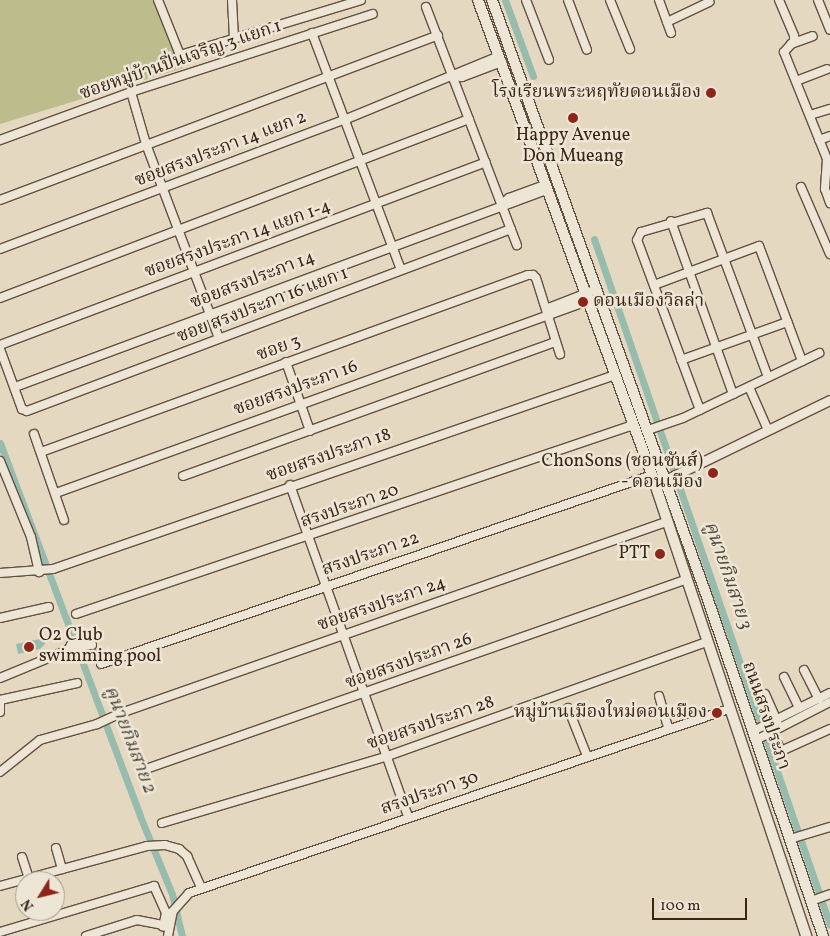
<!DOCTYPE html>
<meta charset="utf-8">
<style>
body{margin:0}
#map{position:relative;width:830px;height:936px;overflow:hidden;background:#e4d9c0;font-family:Vollkorn,"Noto Serif Thai",serif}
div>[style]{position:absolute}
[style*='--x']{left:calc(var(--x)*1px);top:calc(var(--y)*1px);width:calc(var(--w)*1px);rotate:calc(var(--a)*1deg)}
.green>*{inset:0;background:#bcbc8d}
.water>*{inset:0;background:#97bbad}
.canal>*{height:7px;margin:-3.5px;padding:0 3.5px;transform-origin:3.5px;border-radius:3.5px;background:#97bbad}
.roads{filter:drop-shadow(1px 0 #645041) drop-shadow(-1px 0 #645041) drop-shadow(0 1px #645041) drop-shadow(0 -1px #645041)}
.minor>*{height:8px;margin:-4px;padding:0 4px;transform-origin:4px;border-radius:4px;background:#ede6d6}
.tertiary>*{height:9px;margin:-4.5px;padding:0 4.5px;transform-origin:4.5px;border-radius:4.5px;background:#ede6d6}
.secondary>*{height:10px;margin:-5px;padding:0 5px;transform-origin:5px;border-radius:5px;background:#ede6d6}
.dots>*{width:14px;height:14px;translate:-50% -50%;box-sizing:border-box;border:2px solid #ede6d6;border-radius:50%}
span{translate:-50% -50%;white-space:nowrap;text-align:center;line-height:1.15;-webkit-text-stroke:5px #ede6d6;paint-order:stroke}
.street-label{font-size:18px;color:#3a2317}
.poi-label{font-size:18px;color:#3a2317}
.right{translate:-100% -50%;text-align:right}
.left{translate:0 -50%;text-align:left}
.water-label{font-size:19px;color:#51493c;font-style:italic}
.north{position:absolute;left:15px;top:871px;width:50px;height:50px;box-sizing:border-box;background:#ede6d6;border:1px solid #a5988a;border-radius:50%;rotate:234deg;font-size:14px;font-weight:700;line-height:20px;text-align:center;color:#3a2317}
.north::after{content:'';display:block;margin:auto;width:18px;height:22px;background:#8f2418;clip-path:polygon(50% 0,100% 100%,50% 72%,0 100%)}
.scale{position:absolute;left:652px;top:898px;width:95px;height:22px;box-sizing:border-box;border:2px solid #3a2317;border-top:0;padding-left:6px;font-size:15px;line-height:18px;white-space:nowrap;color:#3a2317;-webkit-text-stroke:4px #ede6d6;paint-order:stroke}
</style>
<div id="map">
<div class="green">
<i style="clip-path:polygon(0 0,155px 0,183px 68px,0 124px)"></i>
</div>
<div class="water">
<i style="clip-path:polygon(44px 638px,45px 644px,40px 649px,18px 654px,16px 644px)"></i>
</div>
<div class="canal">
<i style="--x:505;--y:0;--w:81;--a:69.8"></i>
<i style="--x:594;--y:239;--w:725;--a:71.02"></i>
<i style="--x:0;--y:443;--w:398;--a:69.4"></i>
<i style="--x:140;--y:816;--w:84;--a:67.7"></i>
<i style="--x:172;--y:894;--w:43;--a:76.6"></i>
</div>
<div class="roads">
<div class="minor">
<i style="--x:158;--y:0;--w:59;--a:68.2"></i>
<i style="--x:180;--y:55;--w:189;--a:-16.9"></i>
<i style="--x:232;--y:0;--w:39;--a:87"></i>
<i style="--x:526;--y:0;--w:64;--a:69"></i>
<i style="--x:568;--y:0;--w:53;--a:69.2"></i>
<i style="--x:610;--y:0;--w:53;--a:67.8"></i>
<i style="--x:659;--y:0;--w:35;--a:70"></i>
<i style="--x:779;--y:0;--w:39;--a:67"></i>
<i style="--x:794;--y:36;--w:5;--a:90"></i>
<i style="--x:794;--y:41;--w:15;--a:132"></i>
<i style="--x:784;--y:52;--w:115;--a:68.1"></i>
<i style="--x:827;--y:159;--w:30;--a:94"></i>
<i style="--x:825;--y:189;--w:15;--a:70"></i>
<i style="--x:818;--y:0;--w:32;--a:68"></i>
<i style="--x:426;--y:7;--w:255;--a:69.1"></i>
<i style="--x:667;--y:22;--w:47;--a:-25.5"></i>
<i style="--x:312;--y:33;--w:253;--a:69.4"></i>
<i style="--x:791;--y:44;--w:23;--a:-20"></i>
<i style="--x:453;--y:76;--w:9;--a:6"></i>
<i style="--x:462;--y:77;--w:43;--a:-20.6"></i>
<i style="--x:796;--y:81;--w:33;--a:-21"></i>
<i style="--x:131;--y:92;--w:54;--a:73.9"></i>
<i style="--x:146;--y:144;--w:207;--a:69.4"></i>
<i style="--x:810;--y:115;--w:21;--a:-17"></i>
<i style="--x:0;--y:140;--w:140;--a:-20.1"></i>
<i style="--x:131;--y:92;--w:254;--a:-17.9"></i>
<i style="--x:819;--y:140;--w:12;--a:-20"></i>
<i style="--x:801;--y:187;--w:73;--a:66.6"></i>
<i style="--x:0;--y:200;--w:468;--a:-20.6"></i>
<i style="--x:502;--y:204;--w:9;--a:-41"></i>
<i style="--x:509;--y:198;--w:37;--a:-20"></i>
<i style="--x:671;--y:221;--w:184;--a:70.3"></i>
<i style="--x:0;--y:249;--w:367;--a:-20.6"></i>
<i style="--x:344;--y:120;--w:168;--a:-22.4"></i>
<i style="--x:654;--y:285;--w:112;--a:-20.4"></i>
<i style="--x:759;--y:246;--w:123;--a:69.5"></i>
<i style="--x:0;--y:298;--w:502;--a:-20.89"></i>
<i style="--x:547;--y:313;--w:7;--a:-56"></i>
<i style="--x:551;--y:307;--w:49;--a:-21.4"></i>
<i style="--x:0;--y:345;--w:519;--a:-20.63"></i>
<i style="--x:0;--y:349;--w:64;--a:69.9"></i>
<i style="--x:22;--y:409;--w:5;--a:22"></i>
<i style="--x:27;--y:411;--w:517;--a:-20.61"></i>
<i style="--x:681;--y:360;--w:113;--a:-19.7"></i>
<i style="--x:286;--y:362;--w:73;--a:70.8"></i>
<i style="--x:15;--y:387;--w:566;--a:-20.35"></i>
<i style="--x:749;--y:387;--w:47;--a:66.2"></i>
<i style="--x:700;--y:410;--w:181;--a:-110.3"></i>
<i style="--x:637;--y:240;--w:9;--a:-63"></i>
<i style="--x:641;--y:232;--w:69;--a:-16.1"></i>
<i style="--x:707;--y:213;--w:175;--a:69.6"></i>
<i style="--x:648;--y:430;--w:37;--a:-19"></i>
<i style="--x:683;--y:418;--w:151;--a:-25.5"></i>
<i style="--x:34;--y:434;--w:91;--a:70.8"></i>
<i style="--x:41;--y:452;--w:518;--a:-19.97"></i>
<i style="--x:528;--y:275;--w:5;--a:0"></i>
<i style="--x:533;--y:275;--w:4;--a:45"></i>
<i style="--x:536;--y:278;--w:80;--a:72.5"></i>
<i style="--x:0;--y:461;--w:82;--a:67.8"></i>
<i style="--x:31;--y:537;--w:36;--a:77"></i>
<i style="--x:183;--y:476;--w:396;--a:-19.8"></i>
<i style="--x:290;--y:485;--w:352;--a:70.4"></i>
<i style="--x:56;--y:493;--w:571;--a:-19.86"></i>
<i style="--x:0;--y:573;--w:53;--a:-4.3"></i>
<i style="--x:53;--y:569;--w:595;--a:-19.04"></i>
<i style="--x:76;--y:614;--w:588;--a:-18.74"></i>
<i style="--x:0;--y:618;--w:50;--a:-12.7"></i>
<i style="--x:92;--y:645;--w:21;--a:180"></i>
<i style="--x:71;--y:645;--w:6;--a:121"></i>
<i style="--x:68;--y:650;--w:28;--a:10"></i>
<i style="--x:101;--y:664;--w:583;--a:-18.93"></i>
<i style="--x:804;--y:670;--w:33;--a:63"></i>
<i style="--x:784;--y:677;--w:34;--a:64"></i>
<i style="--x:0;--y:678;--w:74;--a:-22.4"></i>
<i style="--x:765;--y:694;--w:30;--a:66"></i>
<i style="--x:659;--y:696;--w:33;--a:74"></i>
<i style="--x:0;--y:700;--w:79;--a:-12.4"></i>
<i style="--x:0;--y:701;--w:11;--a:90"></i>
<i style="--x:568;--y:708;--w:52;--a:68.4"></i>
<i style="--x:769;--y:725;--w:29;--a:65"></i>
<i style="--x:781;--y:751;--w:54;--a:-24.2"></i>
<i style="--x:753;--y:731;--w:86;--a:-26.3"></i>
<i style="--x:756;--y:740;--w:83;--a:-27.2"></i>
<i style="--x:143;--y:770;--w:574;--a:-19.32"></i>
<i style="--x:0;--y:772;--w:51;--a:-38.7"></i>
<i style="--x:40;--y:740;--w:59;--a:-15.7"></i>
<i style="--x:97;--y:724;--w:23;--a:-25"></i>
<i style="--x:118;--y:714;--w:581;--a:-19.31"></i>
<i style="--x:162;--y:823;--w:236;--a:-16.5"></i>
<i style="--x:388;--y:756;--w:338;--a:-19.7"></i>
<i style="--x:790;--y:839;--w:42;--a:-16.7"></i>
<i style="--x:56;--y:848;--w:22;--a:74"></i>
<i style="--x:22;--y:857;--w:22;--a:72"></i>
<i style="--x:0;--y:886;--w:152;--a:-15.2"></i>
<i style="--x:147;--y:846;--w:18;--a:-3"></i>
<i style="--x:165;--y:845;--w:15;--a:16"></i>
<i style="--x:179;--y:849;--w:11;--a:41"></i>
<i style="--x:187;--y:856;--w:35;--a:66"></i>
<i style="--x:811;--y:901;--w:20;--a:-20"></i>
<i style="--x:0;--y:932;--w:161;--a:-16.6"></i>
<i style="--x:154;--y:886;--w:30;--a:66"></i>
<i style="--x:166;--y:913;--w:14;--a:102"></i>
<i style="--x:86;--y:936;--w:53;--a:-17.4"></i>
<i style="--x:137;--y:920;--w:31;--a:11"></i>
<i style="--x:168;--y:936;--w:25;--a:-79"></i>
<i style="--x:173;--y:911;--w:24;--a:-48"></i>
<i style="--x:189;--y:893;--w:570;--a:-18.82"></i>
</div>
<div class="tertiary">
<i style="--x:665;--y:480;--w:183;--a:-25.9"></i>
</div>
<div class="secondary">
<i style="--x:478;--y:0;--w:506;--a:69.88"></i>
<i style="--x:652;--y:475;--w:486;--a:71.5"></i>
<i style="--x:492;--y:0;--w:635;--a:70.19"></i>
<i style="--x:707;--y:597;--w:358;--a:71.1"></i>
</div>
</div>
<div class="dots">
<i style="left:711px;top:93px;background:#8f2418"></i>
<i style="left:573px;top:118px;background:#8f2418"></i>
<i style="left:583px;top:302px;background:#8f2418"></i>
<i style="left:713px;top:473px;background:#8f2418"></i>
<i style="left:660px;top:554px;background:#8f2418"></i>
<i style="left:29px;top:647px;background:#8f2418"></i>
<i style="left:717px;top:713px;background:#8f2418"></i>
</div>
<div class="street-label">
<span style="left:181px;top:61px;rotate:-19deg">ซอยหมู่บ้านปิ่นเจริญ 3 แยก 1</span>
<span style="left:221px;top:150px;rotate:-21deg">ซอยสรงประภา 14 แยก 2</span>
<span style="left:238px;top:240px;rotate:-20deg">ซอยสรงประภา 14 แยก 1-4</span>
<span style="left:253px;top:281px;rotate:-21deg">ซอยสรงประภา 14</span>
<span style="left:263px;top:306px;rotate:-21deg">ซอย สรงประภา 16 แยก 1</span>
<span style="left:279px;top:349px;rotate:-20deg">ซอย 3</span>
<span style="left:296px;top:389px;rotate:-20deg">ซอยสรงประภา 16</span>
<span style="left:329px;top:456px;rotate:-19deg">ซอยสรงประภา 18</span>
<span style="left:350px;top:507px;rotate:-19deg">สรงประภา 20</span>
<span style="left:371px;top:555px;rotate:-19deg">สรงประภา 22</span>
<span style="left:382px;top:605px;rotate:-19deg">ซอยสรงประภา 24</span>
<span style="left:409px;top:662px;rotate:-20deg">ซอยสรงประภา 26</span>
<span style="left:765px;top:716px;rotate:71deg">ถนนสรงประภา</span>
<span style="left:431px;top:724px;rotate:-19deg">ซอยสรงประภา 28</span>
<span style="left:430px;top:794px;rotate:-19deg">สรงประภา 30</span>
</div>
<div class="poi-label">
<span class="right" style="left:701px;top:93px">โรงเรียนพระหฤทัยดอนเมือง</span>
<span style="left:573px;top:147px">Happy Avenue<br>Don Mueang</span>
<span class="left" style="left:593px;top:302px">ดอนเมืองวิลล่า</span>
<span class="right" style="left:703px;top:473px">ChonSons (ชอนซันส์)<br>- ดอนเมือง</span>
<span class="right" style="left:650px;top:554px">PTT</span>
<span class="left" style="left:39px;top:647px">O2 Club<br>swimming pool</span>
<span class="right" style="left:707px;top:713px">หมู่บ้านเมืองใหม่ดอนเมือง</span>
</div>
<div class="water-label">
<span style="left:727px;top:576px;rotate:71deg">คูนายกิมสาย 3</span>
<span style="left:129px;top:740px;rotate:69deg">คูนายกิมสาย 2</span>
</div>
<div class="north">N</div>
<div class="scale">100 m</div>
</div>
